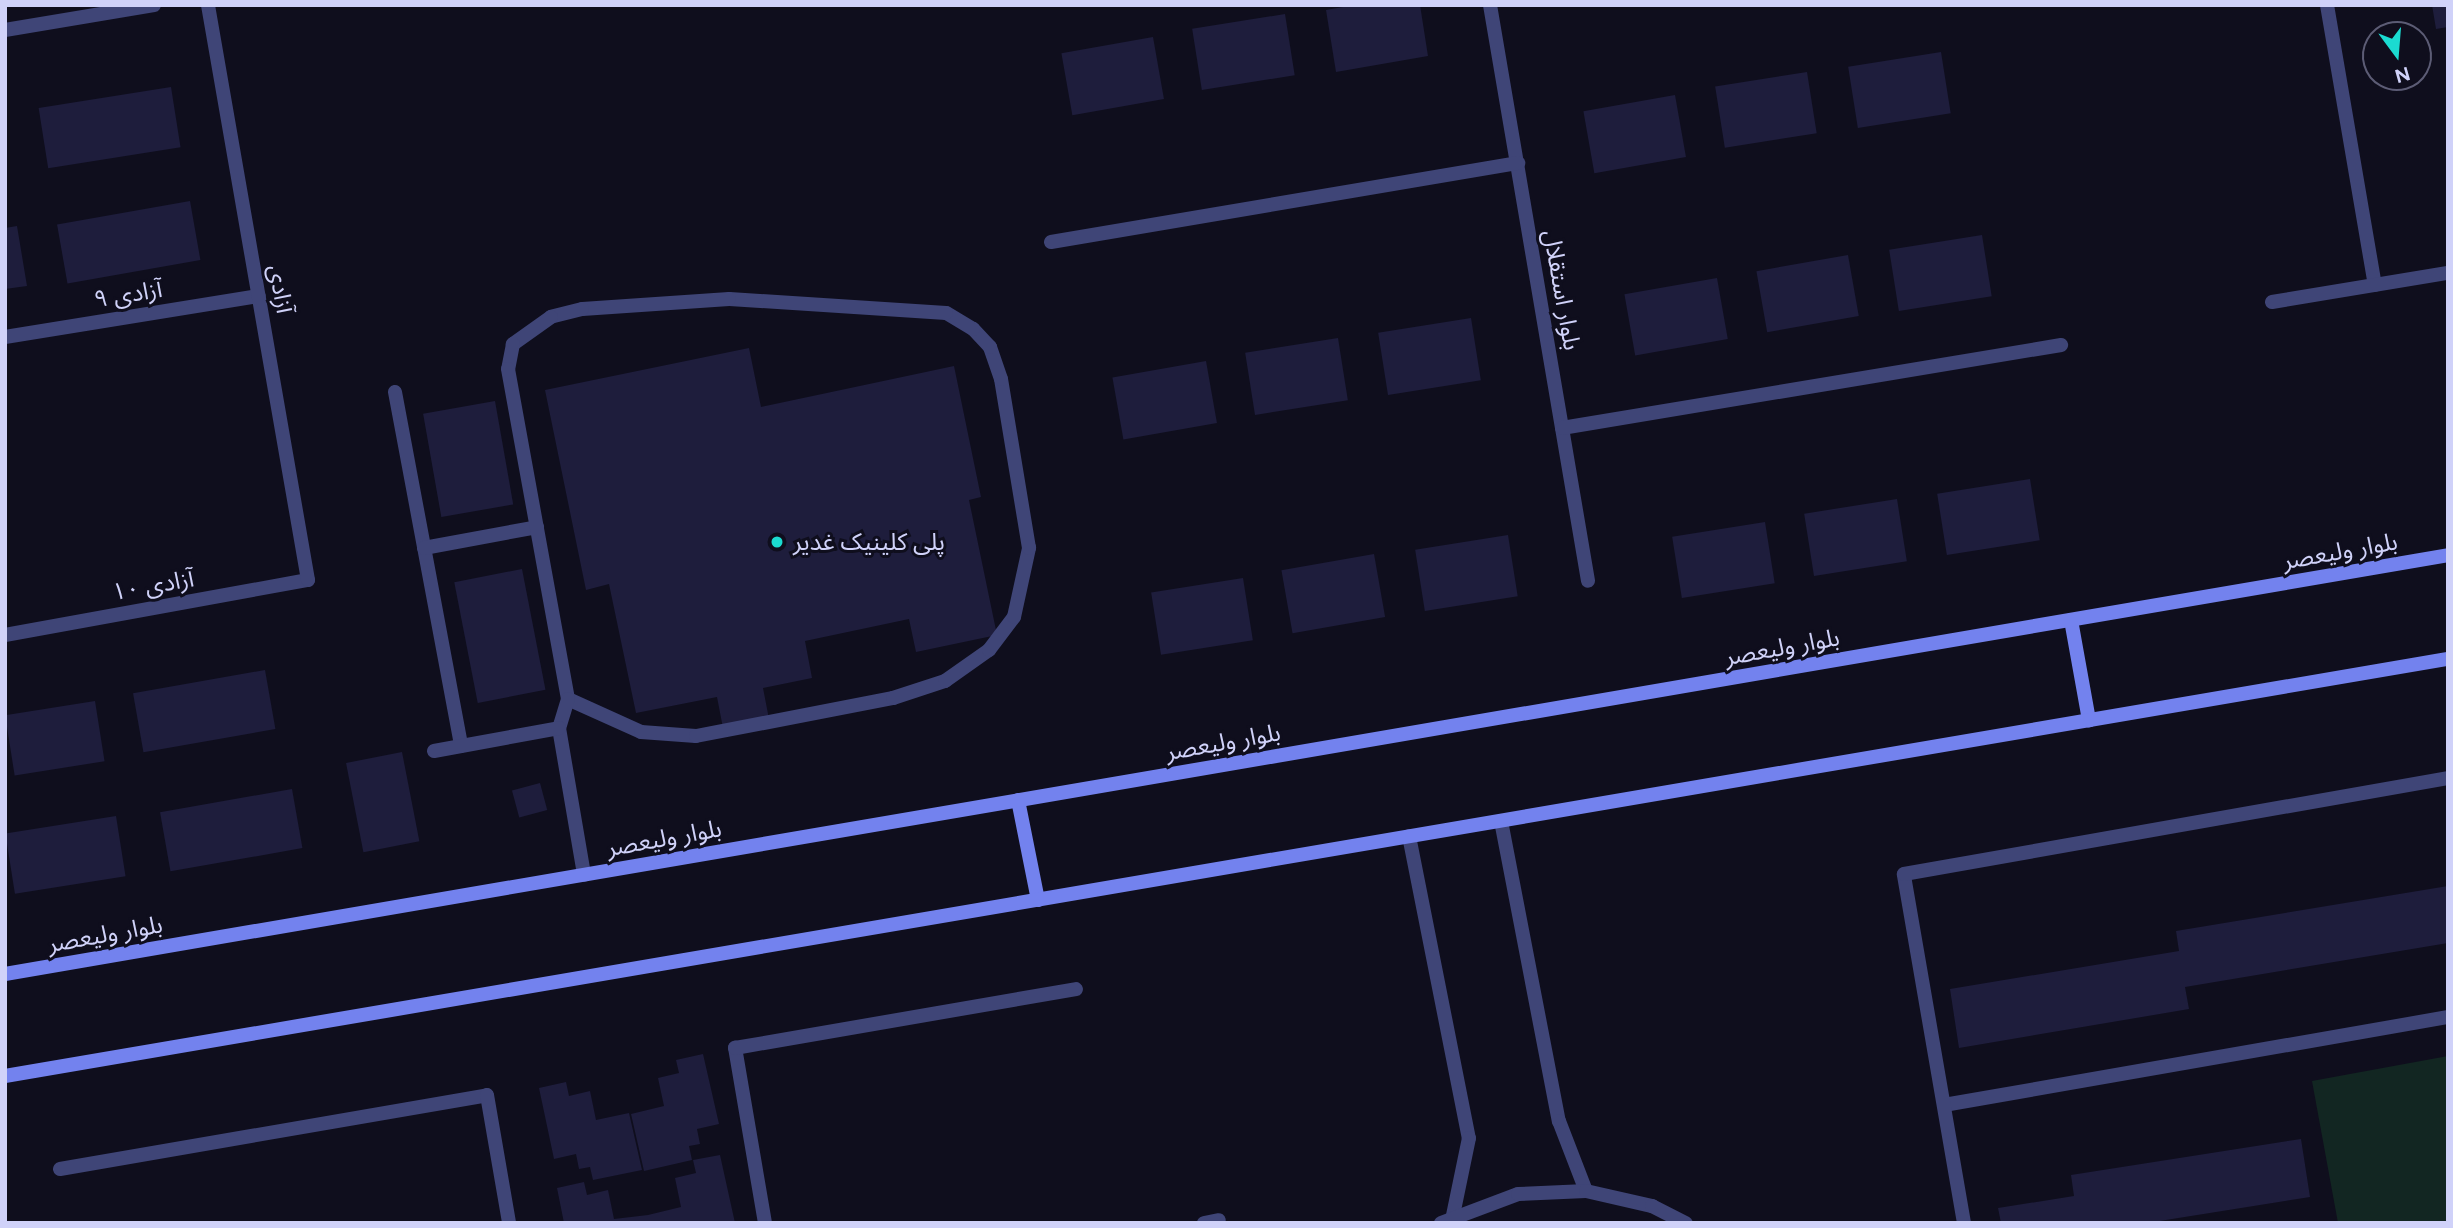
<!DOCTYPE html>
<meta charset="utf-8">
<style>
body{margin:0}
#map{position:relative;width:2453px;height:1228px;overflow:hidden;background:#0f0e1d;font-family:Figtree,"Noto Sans Arabic",sans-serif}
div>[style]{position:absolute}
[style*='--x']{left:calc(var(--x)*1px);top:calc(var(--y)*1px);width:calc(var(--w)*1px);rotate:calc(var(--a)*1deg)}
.green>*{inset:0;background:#122622}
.building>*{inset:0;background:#1e1d3c;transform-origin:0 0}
.lane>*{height:14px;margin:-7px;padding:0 7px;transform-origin:7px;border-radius:7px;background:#3f4577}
.street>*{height:14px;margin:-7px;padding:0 7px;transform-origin:7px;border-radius:7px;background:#3f4577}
.secondary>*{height:14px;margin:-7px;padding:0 7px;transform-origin:7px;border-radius:7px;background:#7382ee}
.dots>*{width:19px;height:19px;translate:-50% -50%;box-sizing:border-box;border:4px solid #0f0e1d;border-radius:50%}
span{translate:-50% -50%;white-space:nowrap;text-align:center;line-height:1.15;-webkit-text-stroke:6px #0f0e1d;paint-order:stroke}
.street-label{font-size:24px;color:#d0d2f9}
.poi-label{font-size:24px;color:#d0d2f9}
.left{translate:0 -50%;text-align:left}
.frame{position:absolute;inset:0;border:7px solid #d0d2f9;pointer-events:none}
.north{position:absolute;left:2362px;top:21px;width:70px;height:70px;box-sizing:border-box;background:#0f0e1d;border:2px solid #5c5c75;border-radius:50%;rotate:164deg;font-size:19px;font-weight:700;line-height:28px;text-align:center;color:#d0d2f9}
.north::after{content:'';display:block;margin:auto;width:24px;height:32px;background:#1bdbd1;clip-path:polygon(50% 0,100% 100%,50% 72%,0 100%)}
</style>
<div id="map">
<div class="green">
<i style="clip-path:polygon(2448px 1056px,2448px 1223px,2338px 1223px,2312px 1081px)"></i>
</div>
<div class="building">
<i style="clip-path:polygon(1354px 5px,1420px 5px,1428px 56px,1336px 72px,1326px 10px)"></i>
<i style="clip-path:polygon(2432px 5px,2448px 5px,2448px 27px,2436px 29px)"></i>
<i style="left:1285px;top:14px;width:62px;height:94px;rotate:81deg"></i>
<i style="left:1153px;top:37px;width:63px;height:93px;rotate:80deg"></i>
<i style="left:1941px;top:52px;width:62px;height:94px;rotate:81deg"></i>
<i style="left:1807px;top:72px;width:62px;height:93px;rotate:81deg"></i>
<i style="left:171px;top:87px;width:61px;height:134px;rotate:81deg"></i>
<i style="left:1675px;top:95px;width:63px;height:93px;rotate:80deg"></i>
<i style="left:190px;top:201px;width:60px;height:135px;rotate:80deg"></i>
<i style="clip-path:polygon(17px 226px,27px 286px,5px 289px,5px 228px)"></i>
<i style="left:1982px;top:235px;width:62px;height:94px;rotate:81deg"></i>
<i style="left:1848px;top:255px;width:62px;height:93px;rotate:80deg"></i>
<i style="left:1717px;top:278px;width:62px;height:94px;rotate:80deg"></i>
<i style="left:1471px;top:318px;width:63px;height:94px;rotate:81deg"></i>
<i style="left:1338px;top:338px;width:63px;height:94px;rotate:81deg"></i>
<i style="clip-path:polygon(749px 348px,761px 407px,954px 366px,981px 497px,969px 500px,997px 635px,916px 652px,909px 619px,805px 641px,812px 678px,763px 688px,769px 719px,723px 728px,717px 697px,636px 713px,609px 584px,586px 590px,545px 390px)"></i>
<i style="left:1206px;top:361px;width:63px;height:95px;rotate:80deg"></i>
<i style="left:495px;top:401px;width:105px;height:73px;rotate:80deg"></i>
<i style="left:2030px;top:479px;width:62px;height:94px;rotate:81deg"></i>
<i style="left:1897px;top:499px;width:63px;height:94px;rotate:81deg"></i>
<i style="left:1765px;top:522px;width:62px;height:94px;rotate:81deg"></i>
<i style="left:1508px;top:535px;width:62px;height:94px;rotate:81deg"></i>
<i style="left:1374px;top:554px;width:64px;height:94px;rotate:80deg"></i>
<i style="left:522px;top:569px;width:123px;height:69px;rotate:79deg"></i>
<i style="left:1243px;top:578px;width:63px;height:93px;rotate:81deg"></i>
<i style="left:265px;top:670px;width:60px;height:134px;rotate:80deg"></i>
<i style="left:95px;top:701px;width:61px;height:91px;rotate:81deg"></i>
<i style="left:402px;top:752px;width:91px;height:57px;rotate:79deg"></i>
<i style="left:540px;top:783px;width:28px;height:29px;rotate:75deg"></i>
<i style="left:292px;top:789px;width:60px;height:134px;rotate:80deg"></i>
<i style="left:116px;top:816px;width:61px;height:112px;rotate:81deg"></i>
<i style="clip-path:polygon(2448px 886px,2448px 943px,2185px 987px,2189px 1009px,1959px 1048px,1950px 989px,2179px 951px,2176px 931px)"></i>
<i style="clip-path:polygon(703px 1054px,719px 1124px,697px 1129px,700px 1144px,689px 1146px,692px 1160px,644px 1171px,631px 1114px,664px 1106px,658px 1078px,679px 1073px,676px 1060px)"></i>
<i style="clip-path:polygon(566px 1082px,569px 1096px,590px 1091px,596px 1120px,629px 1113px,642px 1170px,593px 1180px,590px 1167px,579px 1169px,576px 1154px,554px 1159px,539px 1088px)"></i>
<i style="clip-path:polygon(2301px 1139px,2310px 1197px,2147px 1223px,2001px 1223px,1998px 1208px,2074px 1196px,2071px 1175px)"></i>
<i style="clip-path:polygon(720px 1155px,735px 1223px,564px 1223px,557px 1188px,584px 1182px,587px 1195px,608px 1190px,614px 1219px,648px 1215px,681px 1207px,675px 1178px,696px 1173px,693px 1160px)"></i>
</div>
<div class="lane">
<i style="--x:395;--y:392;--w:360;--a:79.4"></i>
<i style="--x:424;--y:548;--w:115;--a:-10.5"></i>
<i style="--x:568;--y:699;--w:80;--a:24.3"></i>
<i style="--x:641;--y:732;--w:55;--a:4.2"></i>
<i style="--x:696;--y:736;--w:201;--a:-10.9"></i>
<i style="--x:893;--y:698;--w:55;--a:-18.1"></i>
<i style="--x:945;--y:681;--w:54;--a:-35.2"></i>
<i style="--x:989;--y:650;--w:41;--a:-52.9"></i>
<i style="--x:1014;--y:617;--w:71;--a:-77.7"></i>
<i style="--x:1029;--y:548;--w:171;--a:-99.4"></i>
<i style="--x:1001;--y:379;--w:34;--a:-109"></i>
<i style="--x:990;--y:347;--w:25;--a:-133"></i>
<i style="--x:973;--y:329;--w:31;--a:-149"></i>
<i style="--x:946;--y:313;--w:217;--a:-176.3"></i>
<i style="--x:729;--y:299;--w:147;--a:176.1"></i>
<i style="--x:582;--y:309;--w:32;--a:166"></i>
<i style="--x:551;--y:317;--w:47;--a:144.6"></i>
<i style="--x:513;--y:344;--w:25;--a:101"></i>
<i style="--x:508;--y:369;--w:335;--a:79.7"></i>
<i style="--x:568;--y:699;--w:30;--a:107"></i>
<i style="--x:559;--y:728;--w:149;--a:80.3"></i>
<i style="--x:434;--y:751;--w:127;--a:-10.4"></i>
</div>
<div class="street">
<i style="--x:1490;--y:5;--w:584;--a:80.34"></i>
<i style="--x:2327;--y:5;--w:284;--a:80.3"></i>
<i style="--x:5;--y:30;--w:151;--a:-9.5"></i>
<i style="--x:1051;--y:242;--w:474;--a:-9.6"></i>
<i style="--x:2272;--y:302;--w:178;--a:-9.4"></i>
<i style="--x:5;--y:337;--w:257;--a:-9.2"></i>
<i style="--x:1562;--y:428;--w:506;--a:-9.44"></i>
<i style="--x:5;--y:635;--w:308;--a:-10.3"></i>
<i style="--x:308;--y:580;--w:584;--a:-99.87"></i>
<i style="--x:1501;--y:821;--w:306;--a:79.1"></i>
<i style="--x:1559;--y:1121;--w:75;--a:68.9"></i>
<i style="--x:1409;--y:836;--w:308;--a:78.8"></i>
<i style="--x:1469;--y:1138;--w:79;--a:101.7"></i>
<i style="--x:1944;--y:1105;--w:512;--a:-9.9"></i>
<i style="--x:60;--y:1169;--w:433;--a:-9.8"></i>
<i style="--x:487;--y:1095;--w:130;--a:80.2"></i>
<i style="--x:765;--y:1223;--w:178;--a:-99.7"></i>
<i style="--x:735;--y:1048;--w:346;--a:-9.8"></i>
<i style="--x:1204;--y:1223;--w:15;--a:-11"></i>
<i style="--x:1441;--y:1223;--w:82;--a:-20.6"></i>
<i style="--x:1518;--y:1194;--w:68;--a:-2.5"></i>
<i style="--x:1586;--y:1191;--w:68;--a:12.8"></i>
<i style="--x:1652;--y:1206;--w:38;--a:27"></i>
<i style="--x:1964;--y:1223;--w:354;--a:-99.8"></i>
<i style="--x:1904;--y:874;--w:552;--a:-10.01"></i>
</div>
<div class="secondary">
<i style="--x:2071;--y:620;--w:102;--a:79.8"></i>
<i style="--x:1018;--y:800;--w:102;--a:78.7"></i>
<i style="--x:5;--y:974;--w:2479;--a:-9.73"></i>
<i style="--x:5;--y:1076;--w:2478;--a:-9.69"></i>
</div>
<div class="dots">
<i style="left:777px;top:542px;background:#1bdbd1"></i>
</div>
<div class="street-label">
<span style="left:281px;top:289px;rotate:80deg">آزادی</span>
<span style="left:1562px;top:290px;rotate:80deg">بلوار استقلال</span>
<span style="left:128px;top:294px;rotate:-9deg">آزادی ۹</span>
<span style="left:2340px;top:551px;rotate:-10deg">بلوار ولیعصر</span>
<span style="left:153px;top:585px;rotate:-10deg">آزادی ۱۰</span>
<span style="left:1782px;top:647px;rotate:-10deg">بلوار ولیعصر</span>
<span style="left:1223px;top:742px;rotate:-10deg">بلوار ولیعصر</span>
<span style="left:664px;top:838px;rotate:-10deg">بلوار ولیعصر</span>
<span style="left:105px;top:934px;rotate:-10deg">بلوار ولیعصر</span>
</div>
<div class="poi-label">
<span class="left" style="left:793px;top:542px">پلی کلینیک غدیر</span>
</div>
<div class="frame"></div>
<div class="north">N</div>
</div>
